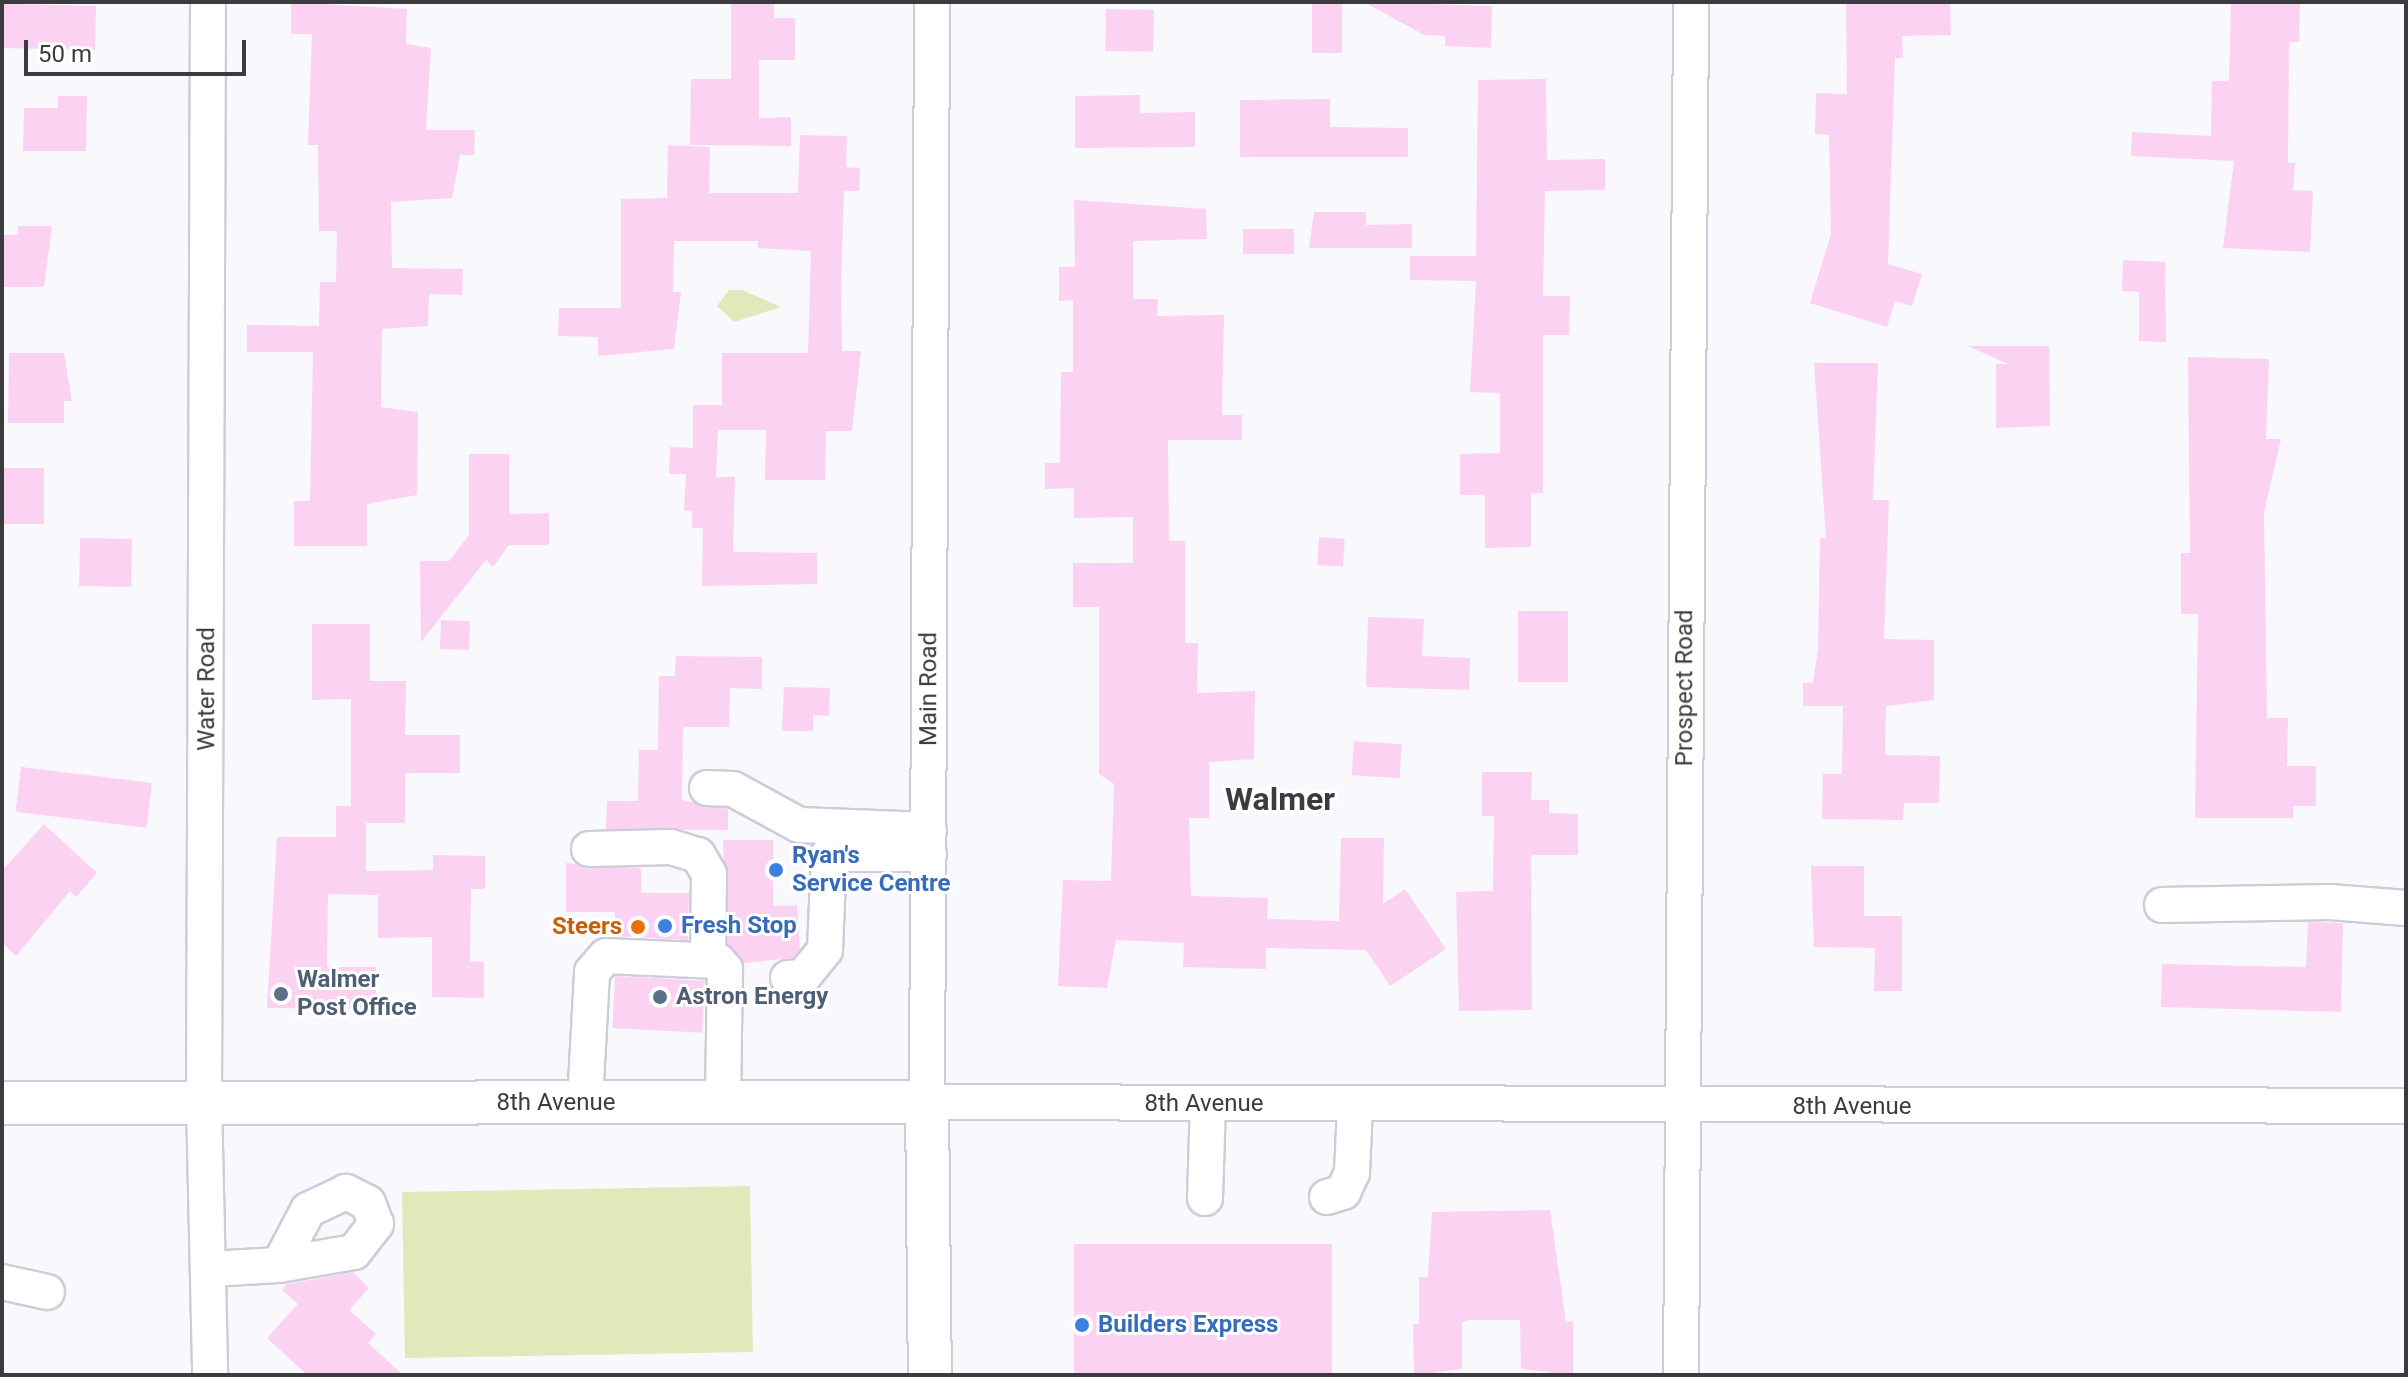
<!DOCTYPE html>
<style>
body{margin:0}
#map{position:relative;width:2408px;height:1377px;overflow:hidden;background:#f8f8fd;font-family:Roboto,sans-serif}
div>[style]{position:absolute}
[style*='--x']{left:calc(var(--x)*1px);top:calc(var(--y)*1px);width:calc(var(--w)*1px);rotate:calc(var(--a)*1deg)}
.green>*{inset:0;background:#e0e9b9;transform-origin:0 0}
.building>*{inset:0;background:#fcd2f3;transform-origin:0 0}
.roads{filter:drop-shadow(2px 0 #cdcdd9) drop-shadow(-2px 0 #cdcdd9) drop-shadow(0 2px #cdcdd9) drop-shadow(0 -2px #cdcdd9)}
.minor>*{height:34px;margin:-17px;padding:0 17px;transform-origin:17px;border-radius:17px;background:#fff}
.major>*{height:42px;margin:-21px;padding:0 21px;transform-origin:21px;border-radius:21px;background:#fff}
.dots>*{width:22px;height:22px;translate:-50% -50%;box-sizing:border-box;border:4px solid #fff;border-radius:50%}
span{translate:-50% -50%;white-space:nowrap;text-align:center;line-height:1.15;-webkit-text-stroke:6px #fff;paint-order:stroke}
.street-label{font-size:24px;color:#3b3b40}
.shop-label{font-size:24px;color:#366cbe;font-weight:700}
.left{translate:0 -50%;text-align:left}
.food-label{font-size:24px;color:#c56008;font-weight:700}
.right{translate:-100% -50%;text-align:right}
.service-label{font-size:24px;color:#4e5e75;font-weight:700}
.district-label{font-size:32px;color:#3b3b40;font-weight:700}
.frame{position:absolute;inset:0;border:4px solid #3b3b40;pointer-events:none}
.scale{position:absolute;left:24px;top:40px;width:222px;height:36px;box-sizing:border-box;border:4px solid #3b3b40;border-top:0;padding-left:10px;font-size:24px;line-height:28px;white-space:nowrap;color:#3b3b40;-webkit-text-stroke:6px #fff;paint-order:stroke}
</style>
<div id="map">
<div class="green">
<i style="clip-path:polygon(729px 290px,742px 290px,781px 307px,734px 322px,717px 306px)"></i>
<i style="left:750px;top:1186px;width:166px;height:348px;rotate:89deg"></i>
</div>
<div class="building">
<i style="clip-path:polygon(291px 2px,407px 9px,406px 44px,431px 48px,426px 130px,475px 130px,474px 155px,460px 155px,452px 198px,391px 202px,392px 268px,463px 269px,462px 295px,429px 294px,428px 326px,382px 329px,381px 407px,418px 412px,417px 495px,367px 504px,367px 546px,294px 546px,294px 501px,310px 501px,313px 352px,247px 352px,247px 325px,319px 326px,320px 282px,336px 282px,337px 231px,319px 231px,318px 145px,308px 145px,312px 34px,291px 34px)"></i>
<i style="clip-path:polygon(731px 2px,774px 2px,774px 18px,795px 18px,795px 60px,759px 60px,759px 118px,791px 117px,791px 146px,690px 145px,691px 79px,731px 79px)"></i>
<i style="left:1312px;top:2px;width:30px;height:51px"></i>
<i style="clip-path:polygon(1364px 2px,1492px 6px,1491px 48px,1445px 46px,1445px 36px,1424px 35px)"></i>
<i style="clip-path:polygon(1846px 2px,1950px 2px,1951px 35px,1902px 36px,1903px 58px,1895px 58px,1888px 264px,1922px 274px,1912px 306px,1895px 301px,1887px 327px,1810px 303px,1831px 234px,1829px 135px,1815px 134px,1816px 93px,1847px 94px)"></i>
<i style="clip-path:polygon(2231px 2px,2300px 2px,2299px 42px,2289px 42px,2288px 163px,2295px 163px,2293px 190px,2313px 191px,2310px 252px,2223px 248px,2234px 161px,2131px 156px,2132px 132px,2211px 136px,2212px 81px,2229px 81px)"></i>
<i style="left:2px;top:4px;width:94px;height:44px;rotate:1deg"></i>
<i style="left:1106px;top:9px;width:48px;height:42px;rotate:1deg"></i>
<i style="clip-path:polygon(1546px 79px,1547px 160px,1605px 159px,1605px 190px,1545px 191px,1543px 296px,1570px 296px,1569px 335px,1543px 335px,1543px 493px,1531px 493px,1531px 547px,1485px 548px,1485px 495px,1460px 495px,1460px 454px,1500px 453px,1500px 393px,1470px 392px,1476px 281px,1410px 280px,1410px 256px,1476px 256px,1478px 80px)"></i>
<i style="clip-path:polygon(1140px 95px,1140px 113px,1195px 112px,1195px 147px,1075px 148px,1075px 96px)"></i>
<i style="clip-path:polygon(58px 96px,87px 96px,86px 151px,23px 151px,24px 108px,58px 108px)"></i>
<i style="clip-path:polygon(1330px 99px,1330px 127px,1408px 128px,1408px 157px,1240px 157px,1240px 100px)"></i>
<i style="clip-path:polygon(800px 135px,847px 136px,846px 167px,860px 168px,859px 191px,844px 191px,841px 288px,842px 351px,861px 351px,852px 431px,826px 431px,825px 480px,765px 480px,766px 430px,718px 430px,716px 477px,735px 477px,733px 552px,817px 553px,817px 584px,702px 586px,703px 528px,692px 528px,692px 511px,684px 511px,686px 474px,669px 474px,670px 447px,693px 448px,693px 405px,722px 405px,722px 353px,808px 353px,811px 251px,758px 248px,758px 241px,674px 241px,673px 292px,681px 292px,674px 349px,598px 356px,598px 337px,558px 336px,559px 308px,621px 308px,621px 199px,667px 198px,668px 145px,710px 147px,709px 193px,798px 193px)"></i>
<i style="clip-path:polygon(1074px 200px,1206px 209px,1207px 239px,1133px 241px,1133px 299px,1158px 299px,1157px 316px,1224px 315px,1222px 415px,1242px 415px,1242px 440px,1168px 440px,1169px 541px,1185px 541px,1185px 643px,1198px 643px,1197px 693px,1255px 691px,1254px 759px,1209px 762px,1209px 818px,1189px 818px,1191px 896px,1268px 898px,1267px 919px,1339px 921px,1341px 838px,1384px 838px,1383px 904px,1405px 889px,1446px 949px,1390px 986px,1366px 950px,1266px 948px,1266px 969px,1183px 967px,1184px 943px,1116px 940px,1107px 988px,1058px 986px,1063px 880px,1111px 881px,1114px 784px,1099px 774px,1099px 607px,1073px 607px,1073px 563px,1133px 563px,1133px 517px,1074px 518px,1074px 488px,1045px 489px,1045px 463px,1060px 463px,1061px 372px,1073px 372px,1073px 300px,1059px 301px,1059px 267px,1075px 267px)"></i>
<i style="clip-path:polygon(1314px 212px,1366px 212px,1366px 225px,1412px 224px,1412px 248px,1309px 248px)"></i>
<i style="clip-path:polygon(18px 226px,52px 226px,44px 287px,2px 287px,2px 235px,18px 235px)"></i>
<i style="left:1294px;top:229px;width:25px;height:51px;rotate:90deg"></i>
<i style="clip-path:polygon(2123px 260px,2165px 262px,2166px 342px,2139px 341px,2139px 292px,2122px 291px)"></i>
<i style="clip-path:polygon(1968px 346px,2049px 346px,2050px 426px,1996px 428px,1996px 364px,2008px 364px)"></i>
<i style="clip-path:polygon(9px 353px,64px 353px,72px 401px,64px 401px,64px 423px,8px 423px)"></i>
<i style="clip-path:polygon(2188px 357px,2269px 359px,2266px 439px,2281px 439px,2264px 513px,2267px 718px,2288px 718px,2287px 766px,2316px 766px,2316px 806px,2293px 806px,2293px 818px,2195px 818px,2198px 614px,2181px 614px,2181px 553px,2190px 553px)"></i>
<i style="clip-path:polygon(1814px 363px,1878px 363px,1873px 500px,1889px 500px,1884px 639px,1934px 640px,1934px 700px,1886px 706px,1885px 755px,1940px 756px,1939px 803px,1904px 803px,1903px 820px,1822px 819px,1823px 774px,1842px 774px,1843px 706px,1803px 706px,1803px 683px,1813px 683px,1818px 649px,1820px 538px,1826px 538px)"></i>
<i style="clip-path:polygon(469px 454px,509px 454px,509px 514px,549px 513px,549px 545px,509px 545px,493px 567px,486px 560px,421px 642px,420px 561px,449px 561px,469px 535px)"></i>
<i style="left:2px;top:468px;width:42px;height:56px"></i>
<i style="left:1319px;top:537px;width:26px;height:28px;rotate:4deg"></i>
<i style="left:80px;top:538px;width:52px;height:48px;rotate:1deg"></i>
<i style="left:1518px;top:611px;width:50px;height:71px"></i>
<i style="clip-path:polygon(1368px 617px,1424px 619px,1422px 656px,1470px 658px,1469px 690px,1366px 687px)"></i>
<i style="left:441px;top:620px;width:29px;height:29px;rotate:2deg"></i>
<i style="clip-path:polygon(312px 624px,370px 624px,370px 681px,406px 681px,405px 735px,460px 735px,460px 773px,405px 773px,405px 823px,366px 823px,366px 871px,433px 870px,433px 855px,485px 856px,485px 889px,471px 889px,470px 961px,484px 962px,484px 998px,432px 997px,432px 937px,378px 938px,378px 895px,328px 894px,327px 967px,376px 967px,376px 1009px,267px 1008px,277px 837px,336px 837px,336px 806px,351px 806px,351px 699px,312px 700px)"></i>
<i style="clip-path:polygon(676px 656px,762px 657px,762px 689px,730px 688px,729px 727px,683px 727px,682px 800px,728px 809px,728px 830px,606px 829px,607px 801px,638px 801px,639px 750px,658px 750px,659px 676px,675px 676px)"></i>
<i style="clip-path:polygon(784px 687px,830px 688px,829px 716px,813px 715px,813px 731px,782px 731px)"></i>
<i style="left:1354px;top:741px;width:48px;height:34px;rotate:4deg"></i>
<i style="left:21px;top:767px;width:132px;height:45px;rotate:7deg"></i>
<i style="clip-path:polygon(1482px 772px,1532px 772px,1531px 800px,1549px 800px,1549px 813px,1578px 814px,1578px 855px,1531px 855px,1532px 1010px,1459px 1011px,1456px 892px,1493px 891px,1494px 816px,1482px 816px)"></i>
<i style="clip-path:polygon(44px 824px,97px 873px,76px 897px,70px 891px,16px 956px,2px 943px,2px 871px)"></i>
<i style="clip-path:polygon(723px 840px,773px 840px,773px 906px,797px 905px,800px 949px,793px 958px,743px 963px,728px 944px)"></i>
<i style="clip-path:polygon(566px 863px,641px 868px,641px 893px,689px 893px,688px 940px,615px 936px,615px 912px,566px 912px)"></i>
<i style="clip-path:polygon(1811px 866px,1864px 866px,1864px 916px,1902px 916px,1902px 991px,1874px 991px,1875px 948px,1814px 947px)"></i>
<i style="clip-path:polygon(2308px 922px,2343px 923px,2341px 1012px,2161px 1007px,2162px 964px,2306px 967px)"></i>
<i style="left:615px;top:976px;width:90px;height:52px;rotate:3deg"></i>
<i style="clip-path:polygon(1550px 1210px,1566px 1322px,1573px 1321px,1573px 1375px,1521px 1369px,1520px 1320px,1470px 1320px,1462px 1322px,1462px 1369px,1414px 1375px,1413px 1324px,1419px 1324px,1419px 1277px,1428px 1277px,1432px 1212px)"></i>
<i style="left:1332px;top:1244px;width:131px;height:258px;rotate:90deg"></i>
<i style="clip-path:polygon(353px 1272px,369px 1288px,349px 1310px,376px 1334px,368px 1343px,403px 1375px,307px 1375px,267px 1338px,298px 1304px,282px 1290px,287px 1284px)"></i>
</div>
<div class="roads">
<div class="minor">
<i style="--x:208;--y:2;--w:1100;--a:90.21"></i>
<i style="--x:204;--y:1102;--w:273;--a:88.7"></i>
<i style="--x:932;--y:2;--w:1100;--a:90.26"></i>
<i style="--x:927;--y:1102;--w:1479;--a:0.15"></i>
<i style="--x:707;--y:788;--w:26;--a:2"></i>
<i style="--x:733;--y:789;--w:75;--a:28.6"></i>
<i style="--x:799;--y:825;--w:130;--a:2.2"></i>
<i style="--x:589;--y:849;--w:82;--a:-1.4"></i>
<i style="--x:671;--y:847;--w:28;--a:17"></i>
<i style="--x:698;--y:855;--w:22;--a:60"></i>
<i style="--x:709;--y:874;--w:83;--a:90.7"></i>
<i style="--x:2162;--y:905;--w:168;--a:-1"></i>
<i style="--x:2330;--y:902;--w:76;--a:4.5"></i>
<i style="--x:788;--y:978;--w:15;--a:-4"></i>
<i style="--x:803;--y:977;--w:35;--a:-51"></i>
<i style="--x:825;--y:950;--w:96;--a:-87.6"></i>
<i style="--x:829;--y:854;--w:100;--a:0"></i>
<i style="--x:585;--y:1102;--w:130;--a:-86.9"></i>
<i style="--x:592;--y:972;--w:21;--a:-49"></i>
<i style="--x:606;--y:956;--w:112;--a:2.6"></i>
<i style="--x:718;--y:961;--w:11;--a:49"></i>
<i style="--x:725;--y:969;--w:134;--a:90.9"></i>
<i style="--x:1327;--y:1197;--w:17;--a:-17"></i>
<i style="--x:1343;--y:1192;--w:21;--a:-65"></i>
<i style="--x:1352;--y:1173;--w:67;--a:-87.4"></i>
<i style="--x:1205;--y:1198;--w:94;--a:-88.2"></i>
<i style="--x:210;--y:1269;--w:69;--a:-3.3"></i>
<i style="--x:279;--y:1265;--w:76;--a:-9.8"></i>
<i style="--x:354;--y:1252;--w:36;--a:-52"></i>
<i style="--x:376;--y:1224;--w:22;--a:-111"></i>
<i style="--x:368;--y:1203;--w:25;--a:-153"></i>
<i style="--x:346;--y:1192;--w:42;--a:154.7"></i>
<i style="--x:308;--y:1210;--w:62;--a:117.8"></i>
<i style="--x:2;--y:1282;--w:46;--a:12.5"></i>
<i style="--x:1681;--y:1375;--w:1373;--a:-89.58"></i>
</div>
<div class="major">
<i style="--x:2;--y:1103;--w:925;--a:-0.06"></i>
<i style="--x:927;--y:1102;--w:273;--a:89.4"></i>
</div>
</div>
<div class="dots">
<i style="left:776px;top:870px;background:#3f7fe0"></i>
<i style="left:665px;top:926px;background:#3f7fe0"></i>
<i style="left:638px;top:927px;background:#e8710a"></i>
<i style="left:281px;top:994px;background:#5c6f8a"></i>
<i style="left:660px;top:997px;background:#5c6f8a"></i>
<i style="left:1082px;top:1325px;background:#3f7fe0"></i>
</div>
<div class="street-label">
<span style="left:1685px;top:688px;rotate:-90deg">Prospect Road</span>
<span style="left:207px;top:689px;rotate:-90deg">Water Road</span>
<span style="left:929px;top:689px;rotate:-90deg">Main Road</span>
<span style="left:556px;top:1103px">8th Avenue</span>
<span style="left:1204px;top:1104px">8th Avenue</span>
<span style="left:1852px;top:1107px">8th Avenue</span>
</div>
<div class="shop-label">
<span class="left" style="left:792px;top:870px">Ryan's<br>Service Centre</span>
<span class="left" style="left:681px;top:926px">Fresh Stop</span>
<span class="left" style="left:1098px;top:1325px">Builders Express</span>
</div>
<div class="food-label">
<span class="right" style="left:622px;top:927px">Steers</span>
</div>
<div class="service-label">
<span class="left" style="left:297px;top:994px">Walmer<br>Post Office</span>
<span class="left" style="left:676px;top:997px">Astron Energy</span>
</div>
<div class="district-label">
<span style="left:1280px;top:799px">Walmer</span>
</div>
<div class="frame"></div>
<div class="scale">50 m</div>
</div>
